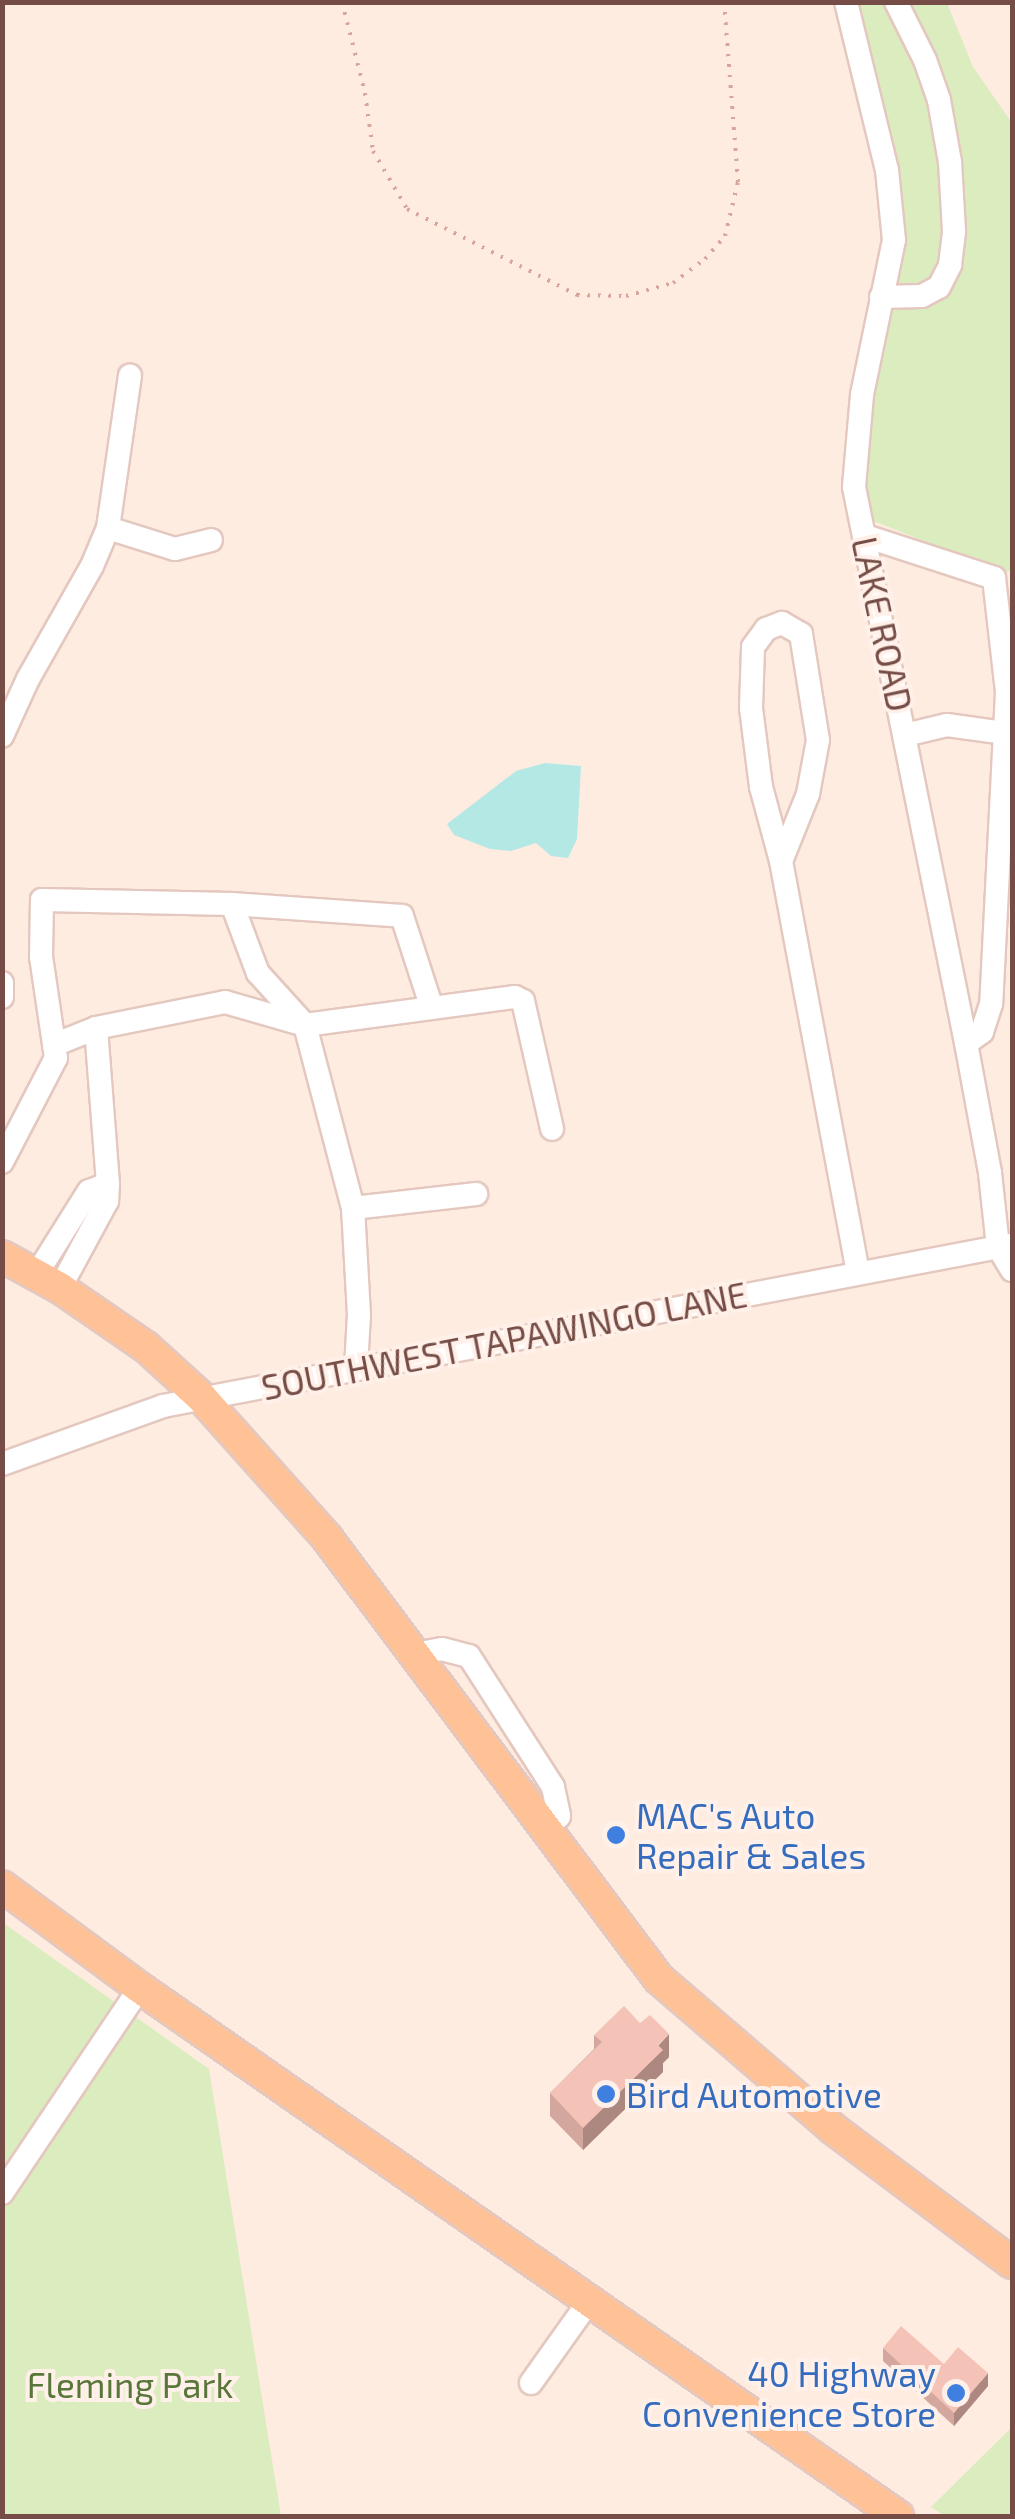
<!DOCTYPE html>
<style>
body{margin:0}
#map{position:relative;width:1015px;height:2519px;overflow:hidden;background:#feece1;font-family:"Exo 2",sans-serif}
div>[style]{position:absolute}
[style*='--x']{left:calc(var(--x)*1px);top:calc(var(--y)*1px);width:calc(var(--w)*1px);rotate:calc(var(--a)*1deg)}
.green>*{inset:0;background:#dbecbf}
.water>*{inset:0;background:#b4e8e5}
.path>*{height:4px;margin-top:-2px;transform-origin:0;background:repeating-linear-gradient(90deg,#d9a59a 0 2.5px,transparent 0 10.5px)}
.roads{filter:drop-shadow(2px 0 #e4c8bf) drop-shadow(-2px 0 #e4c8bf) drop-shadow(0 2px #e4c8bf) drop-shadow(0 -2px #e4c8bf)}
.minor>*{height:22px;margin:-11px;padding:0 11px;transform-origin:11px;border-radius:11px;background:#fff}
.major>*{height:30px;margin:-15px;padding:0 15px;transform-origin:15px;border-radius:15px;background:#ffc297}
.wall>*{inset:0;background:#d3a79d}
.shaded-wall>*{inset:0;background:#ac8880}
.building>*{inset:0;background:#f5c2b7}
.dots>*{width:28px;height:28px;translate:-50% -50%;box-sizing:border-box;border:5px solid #fff1e9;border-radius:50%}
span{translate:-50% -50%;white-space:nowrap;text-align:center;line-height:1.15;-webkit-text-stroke:8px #fff1e9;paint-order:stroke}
.street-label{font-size:35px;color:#764d46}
.shop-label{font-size:35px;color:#366cbe}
.left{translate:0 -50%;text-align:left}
.right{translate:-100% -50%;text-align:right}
.park-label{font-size:35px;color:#59773b}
.frame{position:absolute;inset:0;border:5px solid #764d46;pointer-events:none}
</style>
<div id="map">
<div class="green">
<i style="clip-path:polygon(845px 3px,947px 3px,973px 67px,1012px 123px,1012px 570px,1004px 573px,861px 516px,854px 487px,894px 240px)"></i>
<i style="clip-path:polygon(2px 1922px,209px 2069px,281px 2516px,3px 2516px)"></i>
<i style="clip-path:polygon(1012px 2427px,1012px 2516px,945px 2516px,931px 2507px)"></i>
</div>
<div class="water">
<i style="clip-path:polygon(545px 763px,581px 766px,577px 839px,568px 858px,551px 856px,536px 843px,511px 851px,490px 849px,454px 835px,447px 824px,516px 771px)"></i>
</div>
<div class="path">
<i style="--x:342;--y:2;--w:94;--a:75.8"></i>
<i style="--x:365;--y:93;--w:59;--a:82.1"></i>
<i style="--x:373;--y:151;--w:67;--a:59.6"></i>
<i style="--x:407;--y:209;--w:191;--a:26.8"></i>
<i style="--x:577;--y:295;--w:49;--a:1.2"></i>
<i style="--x:626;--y:296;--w:49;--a:-15.5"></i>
<i style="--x:673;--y:283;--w:40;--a:-37"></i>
<i style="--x:705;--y:259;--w:30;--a:-49"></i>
<i style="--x:725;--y:236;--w:56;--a:-76.5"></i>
<i style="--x:738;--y:182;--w:181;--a:-94.4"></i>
</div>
<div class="roads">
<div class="minor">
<i style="--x:846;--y:2;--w:173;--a:76.3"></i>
<i style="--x:887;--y:170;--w:70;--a:84.3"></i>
<i style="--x:894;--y:240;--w:158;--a:101.7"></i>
<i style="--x:862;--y:395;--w:92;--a:95"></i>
<i style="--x:854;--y:487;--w:567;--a:78.61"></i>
<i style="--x:966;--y:1043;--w:132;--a:79.5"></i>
<i style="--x:990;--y:1173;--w:74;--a:83.8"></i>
<i style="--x:998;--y:1247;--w:27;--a:59"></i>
<i style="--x:881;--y:297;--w:41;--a:-1.4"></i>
<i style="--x:922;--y:296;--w:19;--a:-28"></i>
<i style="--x:939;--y:287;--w:25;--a:-63"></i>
<i style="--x:950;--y:265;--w:34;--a:-83"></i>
<i style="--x:954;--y:231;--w:69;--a:-93.3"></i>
<i style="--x:950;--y:162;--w:63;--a:-100.1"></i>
<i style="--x:939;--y:100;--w:42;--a:-109.3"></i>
<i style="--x:925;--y:60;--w:65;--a:-116.6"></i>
<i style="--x:108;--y:528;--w:70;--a:17.4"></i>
<i style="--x:175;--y:549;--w:37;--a:-14"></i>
<i style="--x:865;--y:536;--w:136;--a:18"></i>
<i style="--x:994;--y:578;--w:115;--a:83.5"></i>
<i style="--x:1007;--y:692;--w:312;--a:92.9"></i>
<i style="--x:991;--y:1004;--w:29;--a:108"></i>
<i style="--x:982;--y:1032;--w:19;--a:145"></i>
<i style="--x:782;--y:623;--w:22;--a:30"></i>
<i style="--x:801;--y:634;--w:107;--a:80.9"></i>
<i style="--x:818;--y:740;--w:55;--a:100.5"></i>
<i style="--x:808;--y:794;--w:72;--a:111.9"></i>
<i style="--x:781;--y:861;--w:77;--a:-105.1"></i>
<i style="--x:761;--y:787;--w:80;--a:-97.2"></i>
<i style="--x:751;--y:708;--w:61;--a:-88.1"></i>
<i style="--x:753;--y:647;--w:22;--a:-54"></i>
<i style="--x:766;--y:629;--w:17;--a:-21"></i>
<i style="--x:905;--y:735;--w:43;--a:-13.4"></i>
<i style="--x:947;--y:725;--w:59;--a:7.9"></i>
<i style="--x:2;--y:736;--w:63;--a:-65.5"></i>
<i style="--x:28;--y:679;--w:130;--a:-60.5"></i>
<i style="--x:92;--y:566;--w:41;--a:-67.2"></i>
<i style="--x:108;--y:528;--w:154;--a:-81.8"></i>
<i style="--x:781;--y:861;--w:418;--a:79.4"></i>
<i style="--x:232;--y:904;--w:170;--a:4"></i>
<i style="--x:402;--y:916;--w:94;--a:72"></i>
<i style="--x:2;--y:983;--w:14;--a:90"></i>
<i style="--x:96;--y:1028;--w:132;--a:-11.4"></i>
<i style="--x:225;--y:1002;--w:83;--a:16"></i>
<i style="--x:54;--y:1045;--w:45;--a:-22"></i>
<i style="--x:96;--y:1028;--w:156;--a:85.6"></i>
<i style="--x:108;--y:1184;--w:17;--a:93"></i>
<i style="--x:107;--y:1201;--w:99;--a:118.4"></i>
<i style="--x:2;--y:1162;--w:117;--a:-62.6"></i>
<i style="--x:56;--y:1058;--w:102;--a:-98.4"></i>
<i style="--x:41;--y:957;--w:57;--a:-89"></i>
<i style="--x:42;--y:900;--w:190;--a:1.2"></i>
<i style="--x:232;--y:904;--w:74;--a:69.4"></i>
<i style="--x:258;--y:973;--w:70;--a:47.9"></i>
<i style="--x:353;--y:1208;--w:189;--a:-104.7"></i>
<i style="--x:305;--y:1025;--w:212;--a:-7.6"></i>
<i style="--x:515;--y:997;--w:9;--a:27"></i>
<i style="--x:523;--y:1001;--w:131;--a:77.2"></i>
<i style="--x:36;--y:1275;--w:99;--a:-57.8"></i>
<i style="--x:89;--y:1191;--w:20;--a:-20"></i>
<i style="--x:356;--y:1368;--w:53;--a:-86.8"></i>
<i style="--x:359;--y:1315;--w:107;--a:-93.2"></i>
<i style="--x:353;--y:1208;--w:124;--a:-6.5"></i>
<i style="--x:2;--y:1464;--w:171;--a:-19.8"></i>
<i style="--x:163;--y:1406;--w:861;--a:-10.77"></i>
<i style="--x:414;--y:1654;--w:28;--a:-10"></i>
<i style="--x:442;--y:1649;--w:28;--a:15"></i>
<i style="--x:469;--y:1656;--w:156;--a:57.3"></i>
<i style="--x:553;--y:1787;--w:30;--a:78"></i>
<i style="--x:559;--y:1816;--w:18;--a:133"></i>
<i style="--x:2;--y:2193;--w:247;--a:-56.1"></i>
<i style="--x:531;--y:2383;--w:102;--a:-54.6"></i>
</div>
<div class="major">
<i style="--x:2;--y:1256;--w:66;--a:28.9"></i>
<i style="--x:60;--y:1288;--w:104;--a:34.5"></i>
<i style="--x:146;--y:1347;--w:76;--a:42.3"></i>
<i style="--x:202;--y:1398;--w:188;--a:48.2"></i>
<i style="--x:327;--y:1538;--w:552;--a:53.03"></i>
<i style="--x:659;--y:1979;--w:228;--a:40.7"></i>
<i style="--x:832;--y:2128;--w:225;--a:36.9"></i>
<i style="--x:2;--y:1886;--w:172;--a:36.5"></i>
<i style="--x:140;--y:1988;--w:924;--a:34.86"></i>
</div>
</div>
<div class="wall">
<i style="clip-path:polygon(594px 2035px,669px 2057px,663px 2063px,663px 2072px,583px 2150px,550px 2116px,550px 2093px,594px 2049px)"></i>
<i style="clip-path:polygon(883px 2348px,944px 2364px,988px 2386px,954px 2426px,883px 2361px)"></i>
</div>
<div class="shaded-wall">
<i style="clip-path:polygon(669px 2034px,669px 2057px,663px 2063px,663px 2072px,583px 2150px,583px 2128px)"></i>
<i style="clip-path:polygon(988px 2373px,988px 2386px,954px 2426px,954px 2413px)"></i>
</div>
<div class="building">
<i style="clip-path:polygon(624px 2006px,640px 2023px,650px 2015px,669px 2034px,658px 2045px,663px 2050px,583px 2128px,550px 2093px,602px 2042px,594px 2035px)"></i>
<i style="clip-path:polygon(901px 2326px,944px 2364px,958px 2347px,988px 2373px,954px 2413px,883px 2348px)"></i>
</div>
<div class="dots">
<i style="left:616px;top:1835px;background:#3f7fe0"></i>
<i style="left:606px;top:2094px;background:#3f7fe0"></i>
<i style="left:956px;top:2393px;background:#3f7fe0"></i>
</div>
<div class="street-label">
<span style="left:883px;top:624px;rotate:78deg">LAKE ROAD</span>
<span style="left:504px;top:1340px;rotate:-11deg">SOUTHWEST TAPAWINGO LANE</span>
</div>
<div class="shop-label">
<span class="left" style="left:636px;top:1835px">MAC's Auto<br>Repair &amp; Sales</span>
<span class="left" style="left:626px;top:2094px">Bird Automotive</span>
<span class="right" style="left:936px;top:2393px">40 Highway<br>Convenience Store</span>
</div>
<div class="park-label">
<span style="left:130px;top:2384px">Fleming Park</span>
</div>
<div class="frame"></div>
</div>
